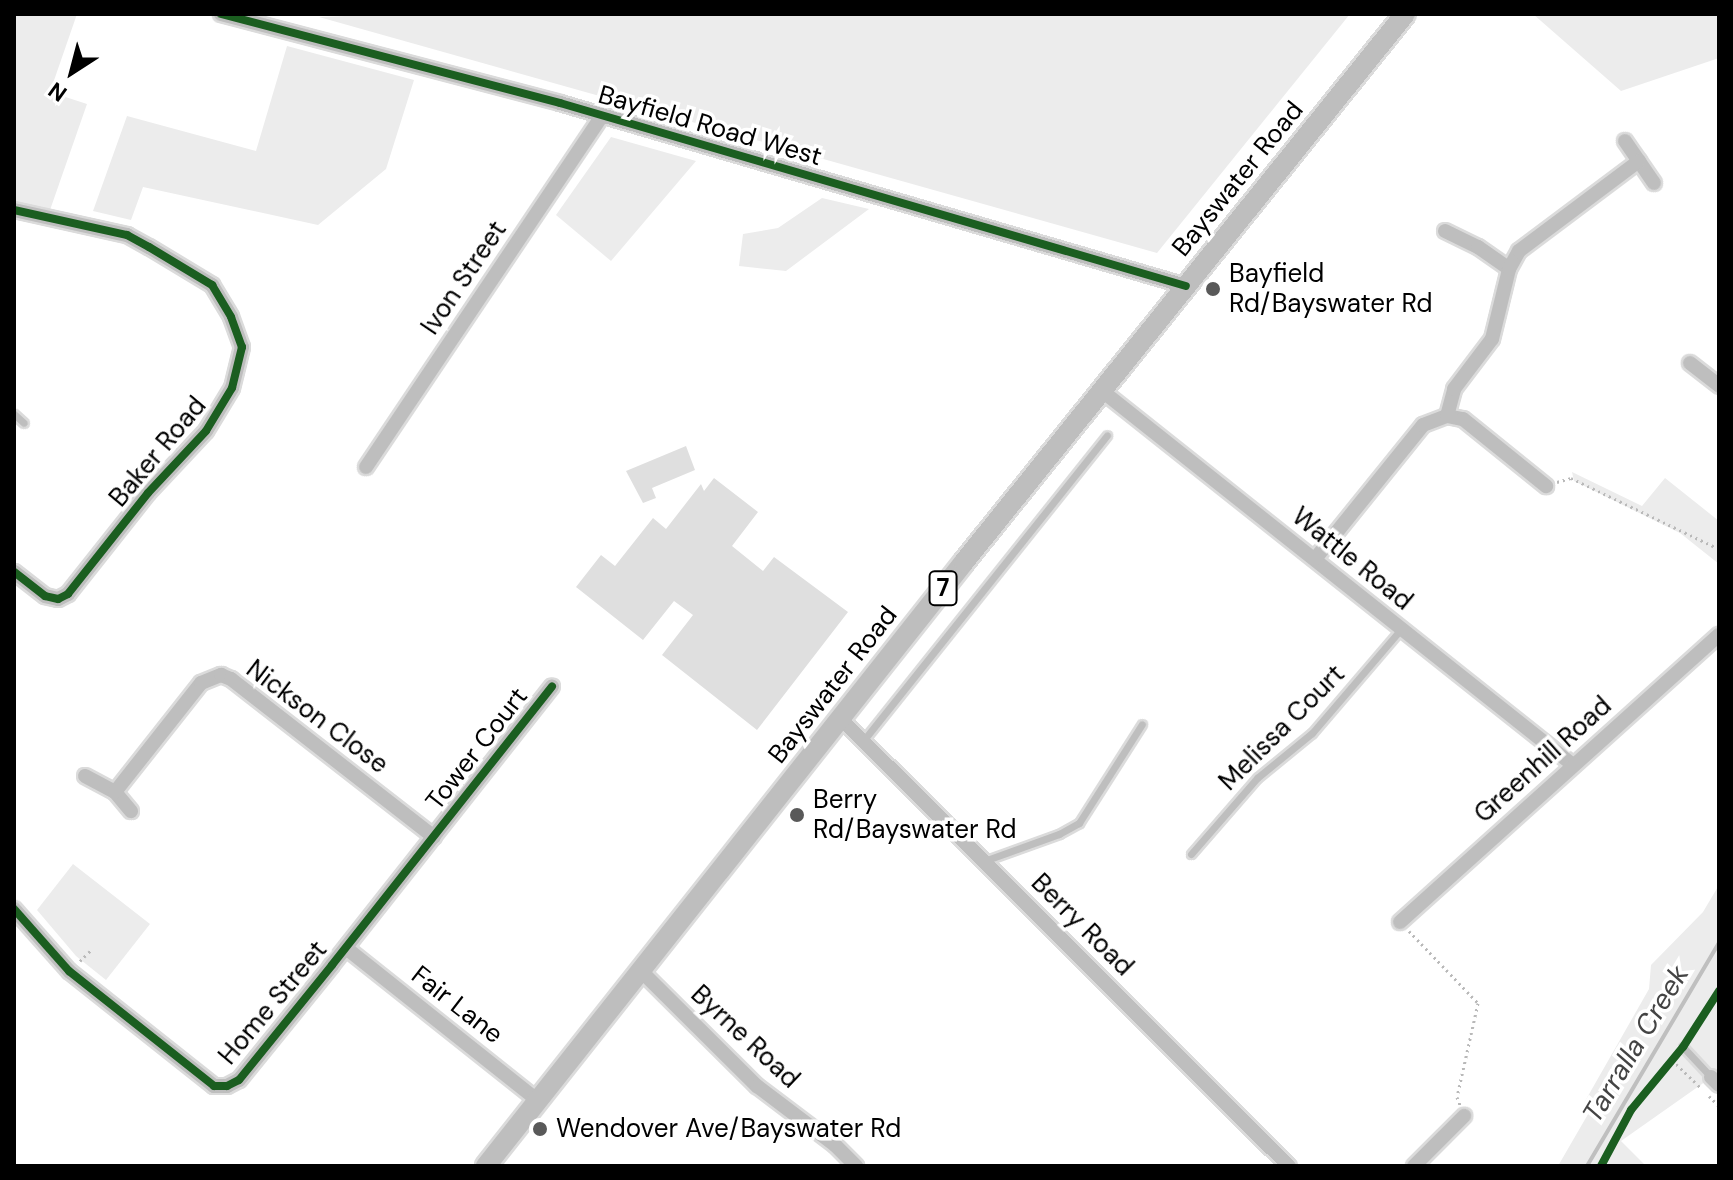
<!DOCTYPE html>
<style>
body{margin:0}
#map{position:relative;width:1733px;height:1180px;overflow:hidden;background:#fff;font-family:"DM Sans",sans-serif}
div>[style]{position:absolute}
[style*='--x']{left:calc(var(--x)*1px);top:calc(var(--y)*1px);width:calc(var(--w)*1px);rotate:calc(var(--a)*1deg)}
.green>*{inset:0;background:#ececec}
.stream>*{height:4px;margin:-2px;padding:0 2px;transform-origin:2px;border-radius:2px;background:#bfbfbf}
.building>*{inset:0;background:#dfdfdf}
.path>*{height:3px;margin-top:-1.5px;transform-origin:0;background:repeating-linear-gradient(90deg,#b9b9b9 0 2px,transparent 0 6px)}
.roads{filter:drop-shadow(2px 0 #dbdbdb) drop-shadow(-2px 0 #dbdbdb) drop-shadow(0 2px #dbdbdb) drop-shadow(0 -2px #dbdbdb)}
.lane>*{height:7px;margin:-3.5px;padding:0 3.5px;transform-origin:3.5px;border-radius:3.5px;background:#bebebe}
.street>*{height:14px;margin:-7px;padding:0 7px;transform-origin:7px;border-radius:7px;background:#bebebe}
.primary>*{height:20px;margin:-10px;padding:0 10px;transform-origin:10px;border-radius:10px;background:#bebebe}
.cycleway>*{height:8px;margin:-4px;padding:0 4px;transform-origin:4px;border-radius:4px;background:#1b5e20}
.dots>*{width:22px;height:22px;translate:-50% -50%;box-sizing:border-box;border:4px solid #fff;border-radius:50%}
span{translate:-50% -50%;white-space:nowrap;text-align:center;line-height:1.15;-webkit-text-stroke:7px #fff;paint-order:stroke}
.shield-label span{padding:2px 6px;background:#fff;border:2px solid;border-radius:6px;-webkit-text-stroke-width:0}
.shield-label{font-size:24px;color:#000;font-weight:700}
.street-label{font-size:26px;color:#000}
.poi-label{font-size:26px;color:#000}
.left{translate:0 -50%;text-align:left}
.water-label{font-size:28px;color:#444;font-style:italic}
.frame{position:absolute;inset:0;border:16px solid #000;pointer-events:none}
.north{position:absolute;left:32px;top:32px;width:80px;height:80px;-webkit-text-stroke:6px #fff;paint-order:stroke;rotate:216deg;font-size:22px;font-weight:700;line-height:32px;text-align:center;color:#000}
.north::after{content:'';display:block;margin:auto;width:28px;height:36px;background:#000;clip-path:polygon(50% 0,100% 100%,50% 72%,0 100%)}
</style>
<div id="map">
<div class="green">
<i style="clip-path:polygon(14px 14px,77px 14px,50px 92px,87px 104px,50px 210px,14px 205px)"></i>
<i style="clip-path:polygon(399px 14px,1350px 14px,1157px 253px,319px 17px)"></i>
<i style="clip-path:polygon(1533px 14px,1719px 14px,1719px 58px,1621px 91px)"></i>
<i style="clip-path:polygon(287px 46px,414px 80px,386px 169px,318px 225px,143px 187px,131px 220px,93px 211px,127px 116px,256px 151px)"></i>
<i style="clip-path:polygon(611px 137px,696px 161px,611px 261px,556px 215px)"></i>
<i style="clip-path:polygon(822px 198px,869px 209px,786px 271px,739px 266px,743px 234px,778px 228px)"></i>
<i style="clip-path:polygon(1572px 472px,1642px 506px,1665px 478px,1719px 521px,1719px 564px,1680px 533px,1574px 481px)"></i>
<i style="clip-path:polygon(73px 864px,150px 924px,106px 980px,76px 956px,37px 910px)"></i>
<i style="clip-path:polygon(1719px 885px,1719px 1072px,1621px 1141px,1646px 1166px,1558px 1166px,1591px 1109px,1584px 1103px,1649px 989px,1651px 965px,1703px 912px)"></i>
</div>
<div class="stream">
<i style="--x:1587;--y:1166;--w:259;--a:-59.4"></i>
</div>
<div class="building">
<i style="clip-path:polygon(686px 446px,695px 470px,652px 488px,656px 498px,643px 503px,626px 471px)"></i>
<i style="clip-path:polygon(714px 478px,758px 512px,732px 546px,763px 571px,774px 557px,848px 612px,757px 730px,662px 655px,693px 615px,674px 601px,643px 640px,576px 587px,601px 555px,615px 566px,653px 518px,666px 529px,701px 484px,704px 491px)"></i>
</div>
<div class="path">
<i style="--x:1557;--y:482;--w:15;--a:-16"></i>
<i style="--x:1571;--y:478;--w:164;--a:25.6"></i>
<i style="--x:1409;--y:931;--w:100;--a:46.2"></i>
<i style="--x:1478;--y:1003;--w:96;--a:102.6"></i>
<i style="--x:1457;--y:1097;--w:9;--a:69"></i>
<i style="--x:80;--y:961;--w:17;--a:-45"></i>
<i style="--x:1672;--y:1060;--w:40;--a:44"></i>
<i style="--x:1709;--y:1096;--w:14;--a:45"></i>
</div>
<div class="roads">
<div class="lane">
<i style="--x:14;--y:414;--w:13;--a:42"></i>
<i style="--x:863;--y:741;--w:391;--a:-51.4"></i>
<i style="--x:1191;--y:854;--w:101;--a:-49"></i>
<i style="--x:1257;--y:778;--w:71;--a:-39.3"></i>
<i style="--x:1312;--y:733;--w:137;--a:-49.4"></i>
<i style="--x:984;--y:861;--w:80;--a:-19.8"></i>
<i style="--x:1059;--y:834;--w:23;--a:-29"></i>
<i style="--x:1079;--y:823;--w:117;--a:-57.5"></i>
<i style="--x:1683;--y:1047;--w:41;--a:47"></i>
</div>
<div class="street">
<i style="--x:221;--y:14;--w:350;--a:14.7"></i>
<i style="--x:560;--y:103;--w:652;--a:16.3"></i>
<i style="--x:1625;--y:141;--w:51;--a:55.4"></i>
<i style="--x:14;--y:210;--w:116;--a:12.5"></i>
<i style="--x:127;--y:235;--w:25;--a:29"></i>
<i style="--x:149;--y:247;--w:74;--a:31.1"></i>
<i style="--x:212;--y:285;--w:37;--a:59"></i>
<i style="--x:231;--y:317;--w:32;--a:70"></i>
<i style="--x:242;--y:347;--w:42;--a:103.7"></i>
<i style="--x:232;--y:388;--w:50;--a:121.2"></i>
<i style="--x:206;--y:431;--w:85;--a:133.1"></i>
<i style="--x:148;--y:493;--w:129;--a:128.4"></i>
<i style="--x:68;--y:594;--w:11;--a:153"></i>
<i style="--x:58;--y:599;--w:13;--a:-167"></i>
<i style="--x:45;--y:596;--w:39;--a:-142"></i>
<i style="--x:1445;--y:231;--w:37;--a:26"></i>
<i style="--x:1478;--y:247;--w:38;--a:35"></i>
<i style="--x:1690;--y:363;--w:37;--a:38"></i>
<i style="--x:1101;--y:390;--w:603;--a:38.47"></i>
<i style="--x:1447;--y:416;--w:16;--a:11"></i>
<i style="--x:1463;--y:419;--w:107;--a:38.9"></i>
<i style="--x:366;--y:467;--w:423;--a:-56.1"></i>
<i style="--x:1315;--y:559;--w:172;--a:-51.1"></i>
<i style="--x:1423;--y:425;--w:26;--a:-21"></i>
<i style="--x:1447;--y:416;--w:28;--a:-75"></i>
<i style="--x:1454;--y:389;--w:63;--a:-52.8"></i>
<i style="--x:1492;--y:339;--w:72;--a:-76.3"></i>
<i style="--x:1509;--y:269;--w:21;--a:-61"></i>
<i style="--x:1519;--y:251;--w:150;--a:-36.9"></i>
<i style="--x:840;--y:718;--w:634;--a:44.94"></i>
<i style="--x:85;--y:776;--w:34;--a:28"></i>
<i style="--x:115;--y:792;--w:25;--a:50"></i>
<i style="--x:115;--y:792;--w:139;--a:-51.7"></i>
<i style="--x:201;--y:683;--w:22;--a:-22"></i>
<i style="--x:221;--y:675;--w:11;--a:22"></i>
<i style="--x:231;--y:679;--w:257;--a:37.9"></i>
<i style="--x:14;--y:909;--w:83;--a:48.4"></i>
<i style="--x:69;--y:971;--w:185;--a:38.4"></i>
<i style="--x:214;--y:1086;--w:13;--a:0"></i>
<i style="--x:227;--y:1086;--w:13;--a:-27"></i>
<i style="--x:239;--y:1080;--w:148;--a:-51"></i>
<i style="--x:332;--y:965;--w:355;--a:-51.7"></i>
<i style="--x:1400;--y:922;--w:429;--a:-42"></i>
<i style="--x:346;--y:948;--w:244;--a:38.5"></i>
<i style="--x:640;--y:970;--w:165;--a:44.8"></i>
<i style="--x:757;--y:1086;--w:98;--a:37.1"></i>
<i style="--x:835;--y:1145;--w:30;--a:45"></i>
<i style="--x:1711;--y:1077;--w:11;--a:45"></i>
<i style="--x:1414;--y:1166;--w:71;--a:-45"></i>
</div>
<div class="primary">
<i style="--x:486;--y:1166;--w:770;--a:-51.64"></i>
<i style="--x:964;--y:562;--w:703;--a:-51.17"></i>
</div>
</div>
<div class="cycleway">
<i style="--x:221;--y:14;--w:350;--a:14.7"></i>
<i style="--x:560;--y:103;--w:652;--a:16.3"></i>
<i style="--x:14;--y:210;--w:116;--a:12.5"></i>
<i style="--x:127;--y:235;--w:25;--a:29"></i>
<i style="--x:149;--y:247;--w:74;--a:31.1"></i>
<i style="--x:212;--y:285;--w:37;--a:59"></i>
<i style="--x:231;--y:317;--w:32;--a:70"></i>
<i style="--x:242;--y:347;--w:42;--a:103.7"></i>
<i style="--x:232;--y:388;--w:50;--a:121.2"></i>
<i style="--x:206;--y:431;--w:85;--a:133.1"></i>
<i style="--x:148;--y:493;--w:129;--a:128.4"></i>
<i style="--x:68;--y:594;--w:11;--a:153"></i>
<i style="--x:58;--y:599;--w:13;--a:-167"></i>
<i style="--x:45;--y:596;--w:39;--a:-142"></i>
<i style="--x:14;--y:909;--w:83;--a:48.4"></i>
<i style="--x:69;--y:971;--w:185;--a:38.4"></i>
<i style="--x:214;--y:1086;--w:13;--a:0"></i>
<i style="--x:227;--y:1086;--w:13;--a:-27"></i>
<i style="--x:239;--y:1080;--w:148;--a:-51"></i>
<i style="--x:332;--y:965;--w:355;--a:-51.7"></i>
<i style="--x:1601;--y:1166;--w:64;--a:-61.8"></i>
<i style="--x:1631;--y:1110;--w:82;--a:-50.5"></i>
<i style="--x:1683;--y:1047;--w:67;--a:-57.3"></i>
</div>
<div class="dots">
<i style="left:1213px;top:289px;background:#595959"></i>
<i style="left:797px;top:815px;background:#595959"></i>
<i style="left:540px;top:1129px;background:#595959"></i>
</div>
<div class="shield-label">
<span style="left:943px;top:588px">7</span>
</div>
<div class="street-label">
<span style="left:710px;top:126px;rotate:16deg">Bayfield Road West</span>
<span style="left:1238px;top:179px;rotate:-51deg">Bayswater Road</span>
<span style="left:464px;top:278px;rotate:-56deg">Ivon Street</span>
<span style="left:158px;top:452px;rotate:-50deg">Baker Road</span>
<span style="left:1352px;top:559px;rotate:39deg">Wattle Road</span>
<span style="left:833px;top:685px;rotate:-52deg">Bayswater Road</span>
<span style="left:317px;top:717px;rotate:37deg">Nickson Close</span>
<span style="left:1282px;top:728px;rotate:-45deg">Melissa Court</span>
<span style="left:477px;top:749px;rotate:-52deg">Tower Court</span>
<span style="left:1543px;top:760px;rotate:-42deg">Greenhill Road</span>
<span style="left:1082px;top:925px;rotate:45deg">Berry Road</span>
<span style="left:273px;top:1003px;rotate:-50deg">Home Street</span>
<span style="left:457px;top:1005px;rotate:38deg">Fair Lane</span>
<span style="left:745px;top:1037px;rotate:43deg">Byrne Road</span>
</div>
<div class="poi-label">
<span class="left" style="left:1229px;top:289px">Bayfield<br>Rd/Bayswater Rd</span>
<span class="left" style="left:813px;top:815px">Berry<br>Rd/Bayswater Rd</span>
<span class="left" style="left:556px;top:1129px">Wendover Ave/Bayswater Rd</span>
</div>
<div class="water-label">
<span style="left:1636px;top:1044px;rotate:-59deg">Tarralla Creek</span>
</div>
<div class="frame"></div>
<div class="north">N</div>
</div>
